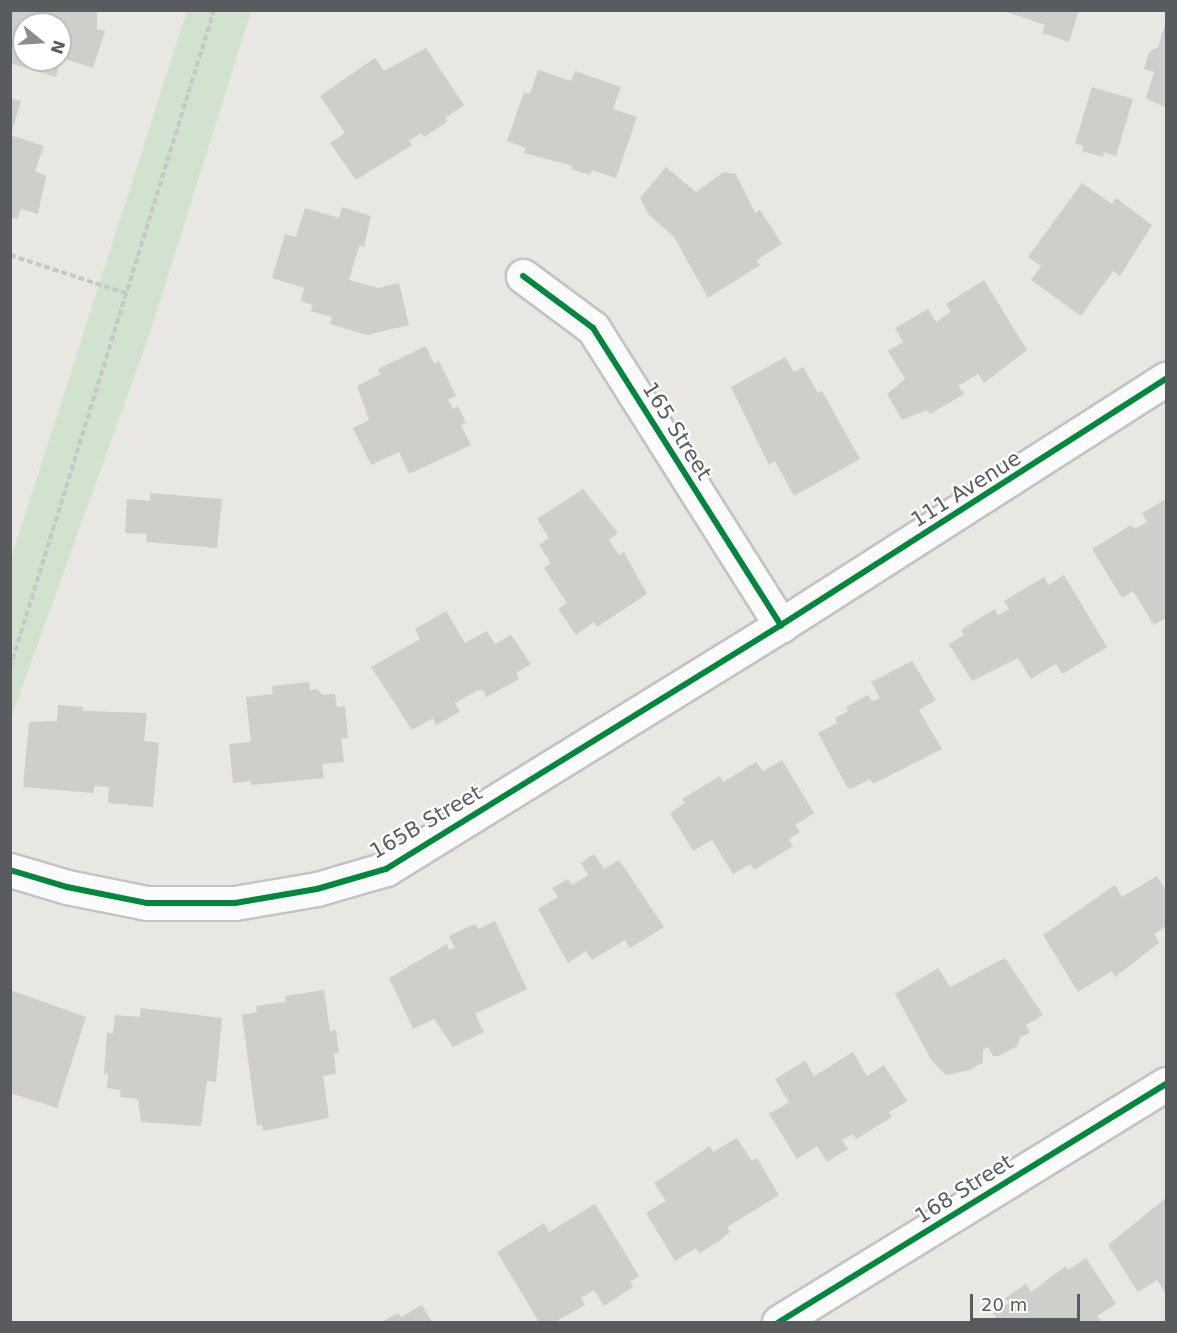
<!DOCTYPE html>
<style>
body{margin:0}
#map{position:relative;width:1177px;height:1333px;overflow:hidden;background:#e8e7e2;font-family:"DejaVu Sans",sans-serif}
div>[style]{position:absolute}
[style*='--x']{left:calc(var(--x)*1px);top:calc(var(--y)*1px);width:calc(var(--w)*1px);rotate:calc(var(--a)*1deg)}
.green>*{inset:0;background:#d1e3cf}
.building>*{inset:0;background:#cececb}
.path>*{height:4px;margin-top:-2px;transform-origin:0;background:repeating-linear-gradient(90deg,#c5c8c6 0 6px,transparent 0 9px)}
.roads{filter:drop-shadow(2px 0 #c4c3c3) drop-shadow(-2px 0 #c4c3c3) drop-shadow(0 2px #c4c3c3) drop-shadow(0 -2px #c4c3c3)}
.street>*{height:33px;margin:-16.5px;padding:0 16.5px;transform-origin:16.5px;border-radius:16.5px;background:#fcfbfb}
.secondary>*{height:33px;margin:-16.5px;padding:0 16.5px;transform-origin:16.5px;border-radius:16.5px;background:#fcfbfb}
.cycleway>*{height:6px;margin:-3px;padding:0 3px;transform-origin:3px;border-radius:3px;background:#00873e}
span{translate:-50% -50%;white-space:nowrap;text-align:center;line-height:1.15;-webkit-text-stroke:4.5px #fff;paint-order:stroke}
.street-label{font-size:21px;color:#595c5f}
.frame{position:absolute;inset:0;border:12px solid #595c5f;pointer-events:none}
.north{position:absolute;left:12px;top:12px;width:60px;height:60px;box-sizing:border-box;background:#fff;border:2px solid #bdbebf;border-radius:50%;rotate:108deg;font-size:16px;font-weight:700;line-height:24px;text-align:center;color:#595c5f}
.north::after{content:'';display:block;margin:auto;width:21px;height:27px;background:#8b8d8d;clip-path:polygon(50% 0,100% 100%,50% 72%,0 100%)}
.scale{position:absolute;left:970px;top:1294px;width:110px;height:27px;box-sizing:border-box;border:3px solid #595c5f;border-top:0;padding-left:8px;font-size:18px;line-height:21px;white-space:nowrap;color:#595c5f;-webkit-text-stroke:4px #fff;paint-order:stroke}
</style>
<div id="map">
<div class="green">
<i style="clip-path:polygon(187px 11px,251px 11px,150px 333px,11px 718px,11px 559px)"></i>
</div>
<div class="building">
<i style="clip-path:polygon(evenodd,10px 10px,97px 10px,97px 29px,105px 31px,93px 68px,62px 58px,56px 77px,10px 63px,10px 10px,24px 24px,60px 24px,60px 60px,24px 60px,24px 24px)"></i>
<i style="clip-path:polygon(1001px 10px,1079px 10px,1069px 42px,1042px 33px,1045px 25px)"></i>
<i style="clip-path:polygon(1166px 21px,1166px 108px,1146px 98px,1154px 72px,1144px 69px,1149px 52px,1158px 47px)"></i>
<i style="clip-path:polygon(426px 48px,464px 105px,445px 118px,448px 121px,424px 137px,421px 133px,409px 141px,412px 145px,356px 180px,330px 143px,345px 133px,320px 96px,375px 58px,384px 71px)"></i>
<i style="clip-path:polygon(538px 70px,571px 81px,575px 71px,621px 87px,613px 109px,637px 117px,616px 178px,592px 170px,590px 175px,571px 169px,573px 166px,524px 153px,526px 148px,507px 141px,524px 92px,530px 94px)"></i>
<i style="clip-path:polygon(1092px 87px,1133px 99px,1116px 156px,1104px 152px,1103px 157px,1082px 151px,1084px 146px,1075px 143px)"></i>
<i style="clip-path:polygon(10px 98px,21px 101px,11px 134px,10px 133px)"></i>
<i style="clip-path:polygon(10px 135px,44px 146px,35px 171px,46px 176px,38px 214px,21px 209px,17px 219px,10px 217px)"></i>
<i style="clip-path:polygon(666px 167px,696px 192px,724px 172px,736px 174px,755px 213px,760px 210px,782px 244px,757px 260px,760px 265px,708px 298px,674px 237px,649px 215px,640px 198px)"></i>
<i style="clip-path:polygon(1082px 183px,1112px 204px,1116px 198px,1152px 225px,1120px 276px,1113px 271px,1081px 316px,1031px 280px,1041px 266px,1028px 257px)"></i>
<i style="clip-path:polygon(342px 207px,371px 216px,364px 247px,359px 246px,349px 280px,378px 288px,399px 283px,409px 325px,367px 335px,330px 324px,332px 317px,310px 311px,313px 305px,301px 301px,304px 288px,272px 278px,285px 234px,296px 237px,305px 208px,339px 218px)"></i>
<i style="clip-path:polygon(984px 280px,1027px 350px,984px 383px,978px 374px,958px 386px,964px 394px,930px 414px,927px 410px,902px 420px,887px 394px,905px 379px,888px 351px,903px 342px,895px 328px,928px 309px,936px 322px,951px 312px,946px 304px)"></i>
<i style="clip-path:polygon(426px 346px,434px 364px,439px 361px,456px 396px,448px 399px,453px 409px,458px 406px,466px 423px,461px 425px,471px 445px,409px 474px,399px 452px,371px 465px,353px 428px,369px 420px,357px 386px,381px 374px,378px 369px)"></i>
<i style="clip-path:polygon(785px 357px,794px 372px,803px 367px,818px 393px,822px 391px,860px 459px,794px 496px,775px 461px,769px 465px,731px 387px)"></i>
<i style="clip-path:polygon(583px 489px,618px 533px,609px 540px,619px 555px,624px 552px,647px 594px,597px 627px,594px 622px,576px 635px,558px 609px,567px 603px,544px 568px,551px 563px,539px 545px,549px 538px,537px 519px)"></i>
<i style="clip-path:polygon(150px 493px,222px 499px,217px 548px,146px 542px,147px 534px,125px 533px,127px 499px,150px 501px)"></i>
<i style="clip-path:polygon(1166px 499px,1166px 618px,1154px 625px,1133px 591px,1122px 598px,1092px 549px,1131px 525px,1135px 529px,1147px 522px,1142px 513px)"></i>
<i style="clip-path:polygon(1064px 575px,1107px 647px,1062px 674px,1056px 664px,1031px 679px,1018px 658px,972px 681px,949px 644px,964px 635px,961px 630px,995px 609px,998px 615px,1009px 609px,1004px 601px,1044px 577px,1049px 585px)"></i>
<i style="clip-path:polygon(446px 611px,465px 643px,487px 631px,495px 644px,511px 635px,531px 664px,516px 673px,519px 679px,486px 697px,483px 690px,478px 690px,455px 703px,460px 712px,436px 725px,433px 718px,412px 730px,371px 667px,420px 639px,415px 629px)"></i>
<i style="clip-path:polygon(912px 661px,936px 700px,919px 710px,942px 749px,873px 784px,870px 779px,851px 789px,847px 787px,818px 733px,837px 723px,835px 718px,848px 711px,846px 707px,868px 695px,872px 701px,880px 698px,871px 682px)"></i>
<i style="clip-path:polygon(309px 682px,310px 690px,317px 689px,323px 695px,335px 694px,337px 707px,345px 706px,348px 738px,341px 738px,344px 762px,322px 764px,324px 778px,251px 785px,251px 781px,233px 783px,229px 744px,251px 742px,246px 697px,273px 694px,272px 686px)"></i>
<i style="clip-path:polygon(58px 705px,83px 707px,83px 711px,147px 713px,144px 741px,159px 743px,153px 807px,108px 803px,109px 787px,94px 786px,94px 793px,23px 787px,29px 722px,57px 721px)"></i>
<i style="clip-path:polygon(782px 760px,814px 813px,795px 825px,800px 832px,789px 839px,793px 846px,754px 870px,750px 864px,733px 874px,712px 840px,693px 851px,670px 813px,685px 803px,682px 799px,720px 776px,723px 782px,756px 762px,763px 771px)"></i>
<i style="clip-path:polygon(594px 854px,604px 869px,619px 860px,664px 927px,630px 948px,625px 940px,592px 960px,586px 951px,568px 963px,538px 909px,558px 897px,552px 888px,568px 879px,572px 885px,588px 875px,581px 863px)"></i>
<i style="clip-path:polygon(1157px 876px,1166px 891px,1166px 926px,1154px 934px,1159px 943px,1115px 977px,1112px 971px,1078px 992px,1043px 935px,1115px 885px,1122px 897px)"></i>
<i style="clip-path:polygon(495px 921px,527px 989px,475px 1014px,484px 1032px,453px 1047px,434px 1019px,413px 1029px,389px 978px,447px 944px,449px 950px,455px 948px,449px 936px,475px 924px,478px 929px)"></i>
<i style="clip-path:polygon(1005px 958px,1043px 1015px,1026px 1025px,1030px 1032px,1020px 1038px,1017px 1046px,999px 1056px,993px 1056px,988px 1047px,983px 1050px,983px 1062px,970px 1070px,946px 1075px,932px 1061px,895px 994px,938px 968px,950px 987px)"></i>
<i style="clip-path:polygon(10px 990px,86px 1017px,57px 1108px,10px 1093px)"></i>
<i style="clip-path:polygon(324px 990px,330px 1031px,336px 1030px,339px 1053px,334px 1053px,336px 1074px,323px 1076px,329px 1118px,263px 1131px,262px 1125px,257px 1126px,242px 1015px,257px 1012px,256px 1006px,286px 1002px,285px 996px)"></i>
<i style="clip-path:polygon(141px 1008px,222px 1018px,216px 1082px,207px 1081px,201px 1126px,141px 1122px,138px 1099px,120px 1097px,121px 1090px,107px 1088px,108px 1073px,104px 1074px,107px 1033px,113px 1033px,115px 1015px,140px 1017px)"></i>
<i style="clip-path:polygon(853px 1052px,867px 1076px,884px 1065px,907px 1101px,889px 1112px,892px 1117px,856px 1139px,853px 1134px,842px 1140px,848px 1149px,827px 1162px,817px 1146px,797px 1159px,769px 1114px,789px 1102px,775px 1079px,805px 1061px,814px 1076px)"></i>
<i style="clip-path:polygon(737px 1138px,752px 1161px,757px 1158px,779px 1195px,727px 1227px,730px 1232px,719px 1241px,700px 1253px,696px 1248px,675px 1261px,646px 1213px,666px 1201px,654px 1183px,710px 1146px,713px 1152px)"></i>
<i style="clip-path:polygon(1166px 1198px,1166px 1295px,1157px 1280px,1138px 1292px,1108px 1245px)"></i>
<i style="clip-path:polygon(595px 1204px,639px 1276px,630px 1282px,633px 1287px,604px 1306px,594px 1290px,581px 1298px,585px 1305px,555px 1322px,539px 1322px,497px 1252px,544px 1223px,549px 1232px)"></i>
<i style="clip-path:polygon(1086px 1258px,1116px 1304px,1097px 1316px,1102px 1322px,999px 1322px,993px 1313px,1009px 1303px,1005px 1298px,1026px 1284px,1031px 1292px,1066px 1266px,1068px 1270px)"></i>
<i style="clip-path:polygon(422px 1305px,432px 1322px,381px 1322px,398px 1313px,401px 1317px)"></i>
</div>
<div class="path">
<i style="--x:10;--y:255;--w:124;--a:18.3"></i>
<i style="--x:10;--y:668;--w:689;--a:-72.77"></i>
</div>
<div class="roads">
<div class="street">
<i style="--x:523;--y:276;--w:87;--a:36.6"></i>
<i style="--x:593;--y:328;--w:352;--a:57.7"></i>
<i style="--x:10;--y:870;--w:59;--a:16.6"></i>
<i style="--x:67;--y:887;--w:82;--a:11.3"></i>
<i style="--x:147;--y:903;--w:88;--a:0"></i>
<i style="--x:235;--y:903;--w:83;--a:-9.7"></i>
<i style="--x:317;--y:889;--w:72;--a:-16.2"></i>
<i style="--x:386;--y:869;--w:464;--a:-31.7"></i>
<i style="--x:781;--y:625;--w:457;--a:-32.6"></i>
</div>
<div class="secondary">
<i style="--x:779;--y:1322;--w:454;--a:-31.6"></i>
</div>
</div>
<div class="cycleway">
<i style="--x:523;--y:276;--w:87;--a:36.6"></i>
<i style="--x:593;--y:328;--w:352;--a:57.7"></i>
<i style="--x:10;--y:870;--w:59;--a:16.6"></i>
<i style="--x:67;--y:887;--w:82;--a:11.3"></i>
<i style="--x:147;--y:903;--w:88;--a:0"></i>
<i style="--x:235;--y:903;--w:83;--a:-9.7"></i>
<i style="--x:317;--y:889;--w:72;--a:-16.2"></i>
<i style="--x:386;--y:869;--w:464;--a:-31.7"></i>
<i style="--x:781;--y:625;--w:457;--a:-32.6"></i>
<i style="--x:779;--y:1322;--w:454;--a:-31.6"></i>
</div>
<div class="street-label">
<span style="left:677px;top:431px;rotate:58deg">165 Street</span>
<span style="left:966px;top:489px;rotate:-32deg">111 Avenue</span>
<span style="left:426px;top:822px;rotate:-30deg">165B Street</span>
<span style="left:964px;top:1189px;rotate:-32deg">168 Street</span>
</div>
<div class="frame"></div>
<div class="north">N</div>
<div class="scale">20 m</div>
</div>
